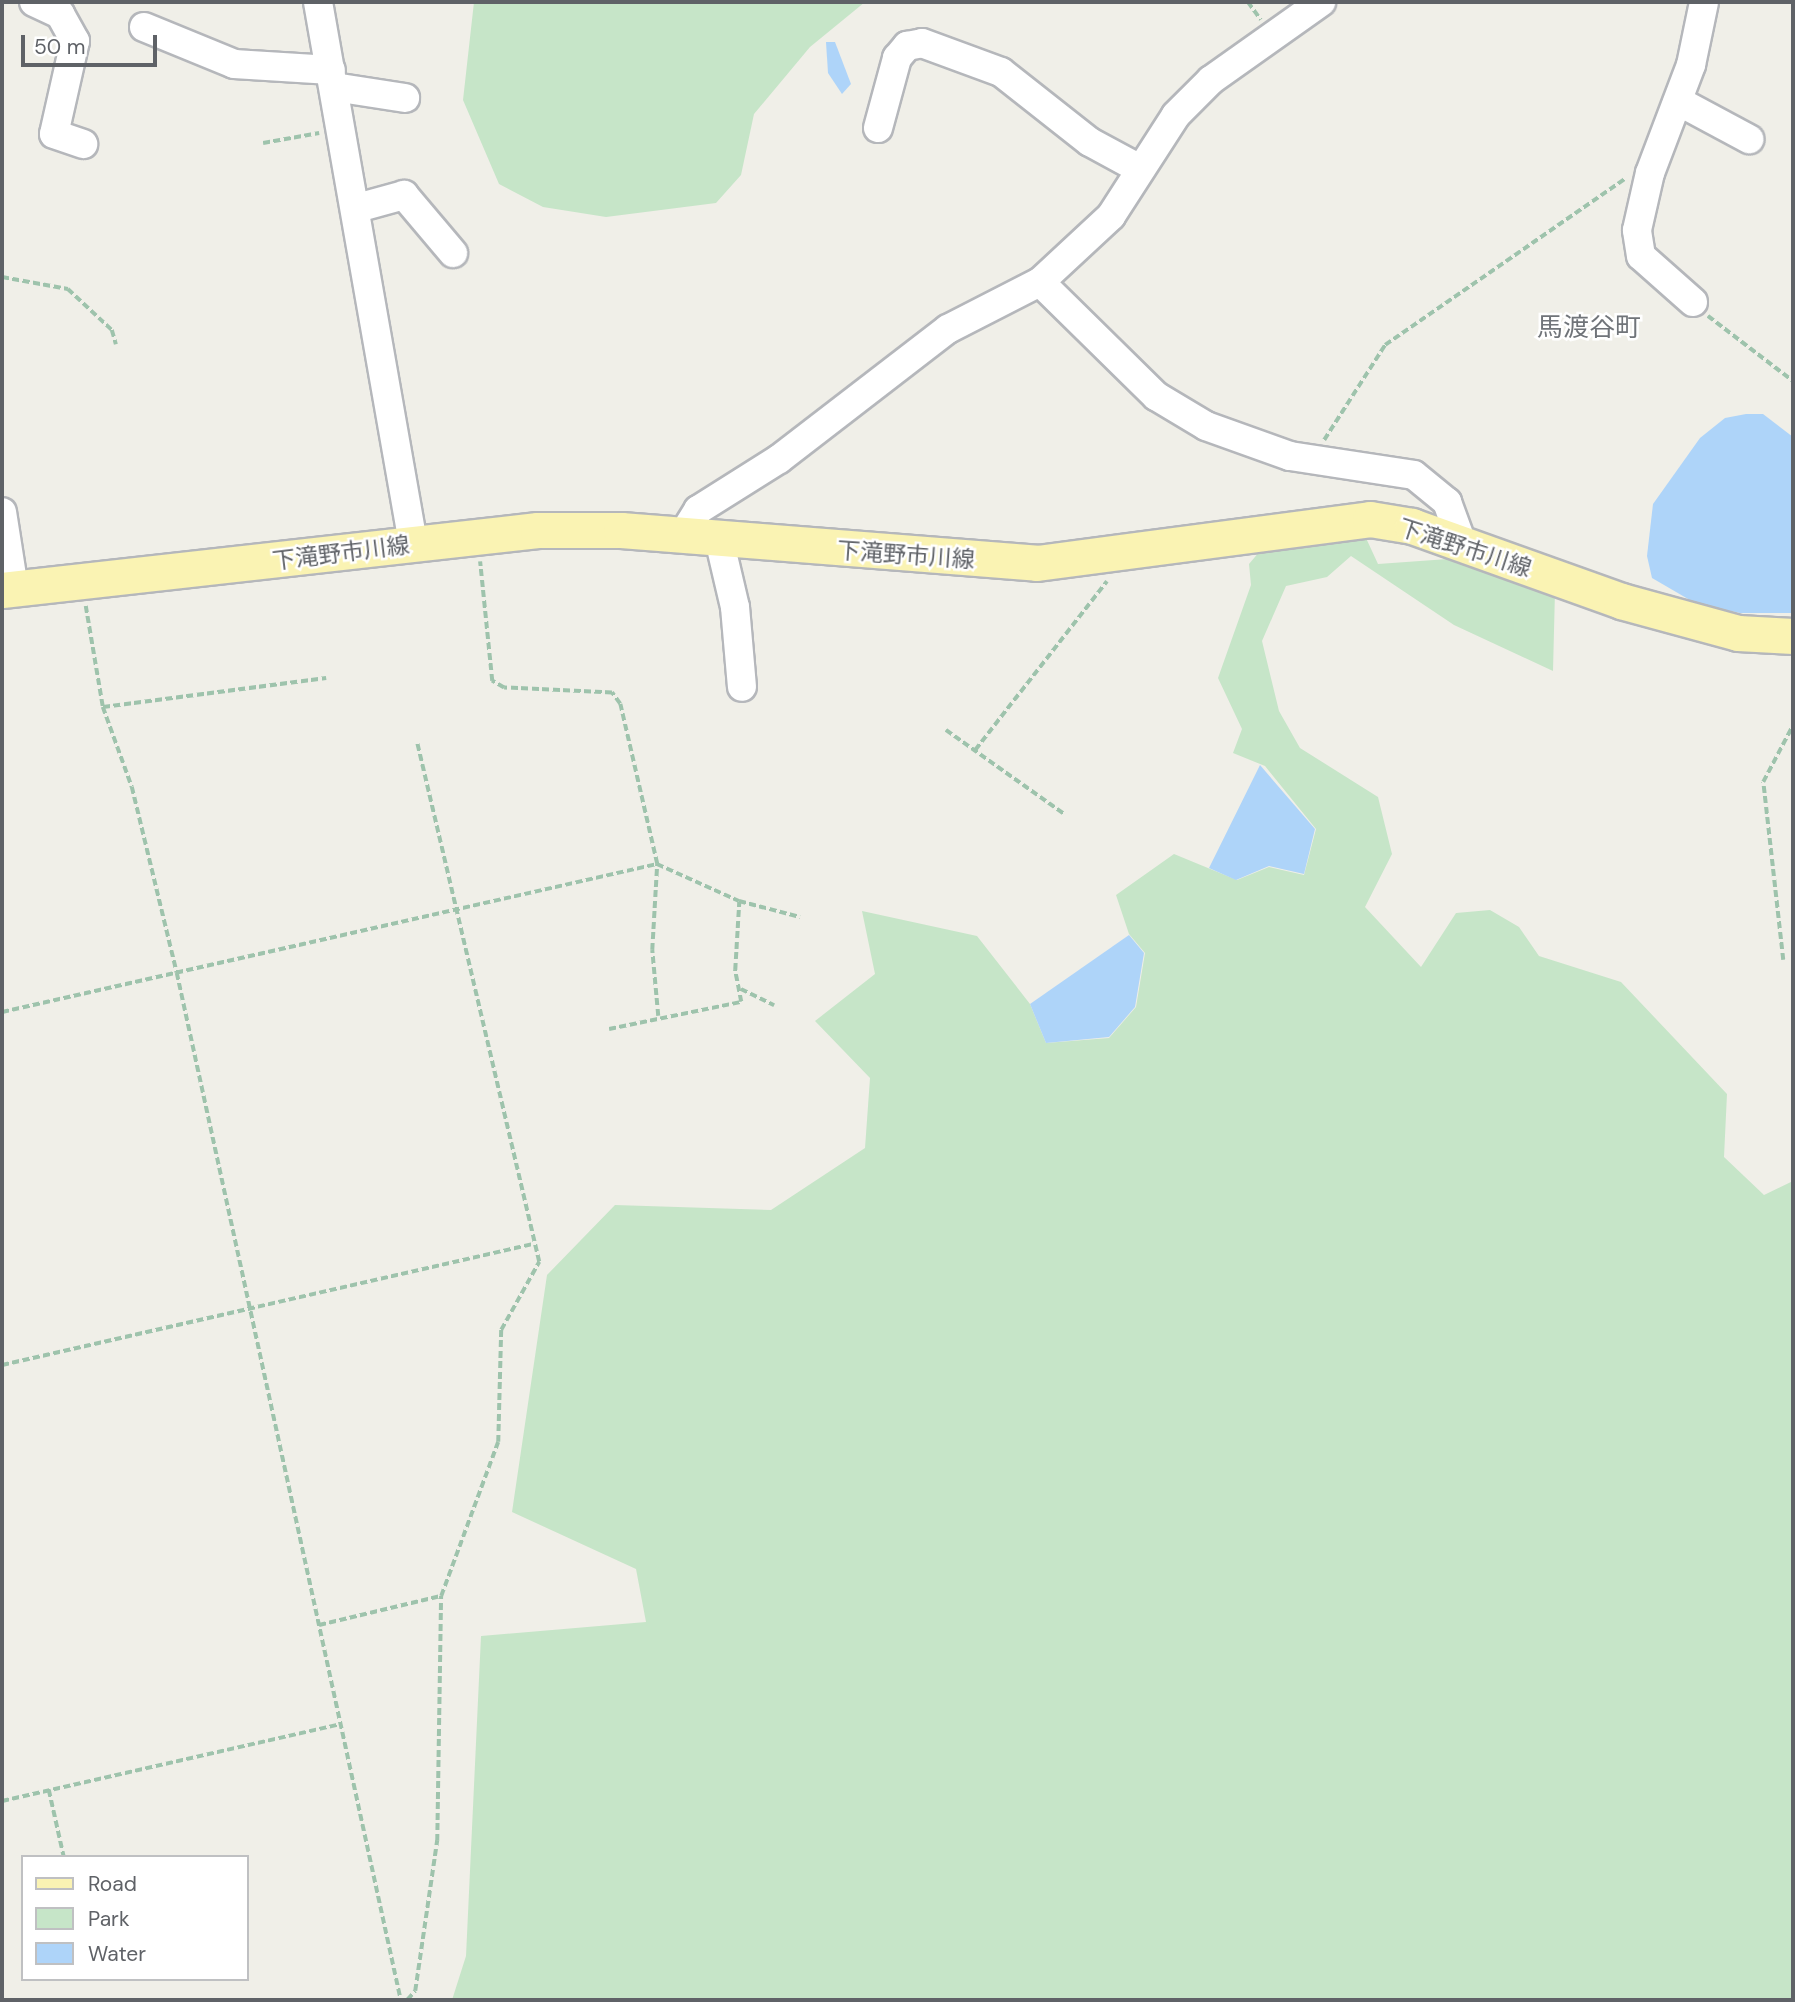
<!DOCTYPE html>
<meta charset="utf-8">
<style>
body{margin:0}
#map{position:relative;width:1795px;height:2002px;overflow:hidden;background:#f0efe8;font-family:"DM Sans","Noto Sans JP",sans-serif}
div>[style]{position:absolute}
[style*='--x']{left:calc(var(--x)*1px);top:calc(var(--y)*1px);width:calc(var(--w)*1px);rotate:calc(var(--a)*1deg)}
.green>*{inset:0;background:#c6e5c8}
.water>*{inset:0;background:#aed4f9}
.path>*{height:3.5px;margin-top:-1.75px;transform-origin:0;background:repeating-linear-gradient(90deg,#9ec3ac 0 7px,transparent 0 10.5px)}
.roads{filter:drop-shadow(2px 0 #b5b7bb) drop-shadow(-2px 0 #b5b7bb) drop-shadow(0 2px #b5b7bb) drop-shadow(0 -2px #b5b7bb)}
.minor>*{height:28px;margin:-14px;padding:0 14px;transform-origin:14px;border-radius:14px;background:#fff}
.major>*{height:35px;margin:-17.5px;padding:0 17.5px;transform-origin:17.5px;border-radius:17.5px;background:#faf3b3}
span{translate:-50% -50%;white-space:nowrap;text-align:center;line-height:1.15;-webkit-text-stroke:5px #fff;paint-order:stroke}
.street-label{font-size:23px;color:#5f6267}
.quarter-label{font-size:26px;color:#707479}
.frame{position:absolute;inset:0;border:4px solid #5f6267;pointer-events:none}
.legend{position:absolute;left:21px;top:1855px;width:228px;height:126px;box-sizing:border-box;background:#fff;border:2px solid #bfc0c2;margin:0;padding:9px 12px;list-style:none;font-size:21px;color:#5f6267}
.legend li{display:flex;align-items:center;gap:14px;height:35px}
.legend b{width:35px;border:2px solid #bfc0c2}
.scale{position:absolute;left:21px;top:35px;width:136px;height:32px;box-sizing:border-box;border:4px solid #5f6267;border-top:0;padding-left:9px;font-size:21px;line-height:24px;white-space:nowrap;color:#5f6267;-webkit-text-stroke:5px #fff;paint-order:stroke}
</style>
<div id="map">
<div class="green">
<i style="clip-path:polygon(474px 2px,865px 2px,810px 47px,754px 114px,741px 175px,716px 203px,606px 217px,543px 207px,499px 184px,463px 100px)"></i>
<i style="clip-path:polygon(1271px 538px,1366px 538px,1378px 564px,1448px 559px,1555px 591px,1553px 671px,1454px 625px,1351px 556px,1327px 577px,1286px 586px,1262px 641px,1279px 711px,1300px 748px,1378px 797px,1392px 854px,1365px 907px,1421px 967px,1456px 913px,1490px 910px,1519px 927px,1539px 956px,1621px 982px,1727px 1094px,1724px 1157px,1764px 1195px,1793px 1181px,1793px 2000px,452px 2000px,466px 1956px,481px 1636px,646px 1622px,636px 1569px,512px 1512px,547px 1275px,615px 1205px,771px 1210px,865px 1148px,870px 1078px,815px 1021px,875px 974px,862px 911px,977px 936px,1030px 1004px,1046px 1043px,1109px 1038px,1136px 1007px,1145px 953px,1129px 934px,1116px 895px,1174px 854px,1237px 880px,1269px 867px,1304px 875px,1316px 829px,1265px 766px,1233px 753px,1242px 729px,1218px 678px,1251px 585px,1249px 564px)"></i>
</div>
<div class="water">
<i style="clip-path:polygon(826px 42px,835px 42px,851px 84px,842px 94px,828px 73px)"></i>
<i style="clip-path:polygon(1746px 414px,1763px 414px,1793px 437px,1793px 613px,1740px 613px,1695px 603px,1652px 578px,1647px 556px,1653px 504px,1700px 438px,1725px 418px)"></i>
<i style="clip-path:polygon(1260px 765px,1315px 829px,1304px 874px,1269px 866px,1236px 880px,1209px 868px)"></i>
<i style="clip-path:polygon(1129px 935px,1144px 953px,1135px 1007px,1109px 1037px,1046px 1043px,1030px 1004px)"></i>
</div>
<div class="path">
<i style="--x:1248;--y:2;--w:22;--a:54"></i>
<i style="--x:263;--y:143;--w:57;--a:-10.1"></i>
<i style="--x:2;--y:277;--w:67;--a:10.3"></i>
<i style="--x:68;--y:289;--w:60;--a:43"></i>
<i style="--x:112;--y:330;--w:15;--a:74"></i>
<i style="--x:1708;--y:316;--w:107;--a:37.4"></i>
<i style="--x:1324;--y:440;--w:113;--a:-57.3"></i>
<i style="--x:1385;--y:345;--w:292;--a:-34.7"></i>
<i style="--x:86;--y:606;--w:102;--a:80.4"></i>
<i style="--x:103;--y:707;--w:85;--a:70.1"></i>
<i style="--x:132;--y:787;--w:191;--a:76.4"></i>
<i style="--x:177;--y:973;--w:1051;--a:77.7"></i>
<i style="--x:103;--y:707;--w:225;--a:-7.4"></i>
<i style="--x:946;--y:730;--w:145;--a:35.4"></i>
<i style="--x:975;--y:750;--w:214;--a:-52"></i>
<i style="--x:1783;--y:960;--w:179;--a:-96.4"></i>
<i style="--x:1763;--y:782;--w:64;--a:-62.2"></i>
<i style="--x:741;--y:989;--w:37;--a:26"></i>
<i style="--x:2;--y:1012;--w:672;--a:-12.73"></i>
<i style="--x:657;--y:864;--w:164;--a:-103"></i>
<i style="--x:620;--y:704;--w:14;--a:-126"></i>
<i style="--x:612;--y:693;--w:108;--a:-177.3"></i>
<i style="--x:504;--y:688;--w:14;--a:-150"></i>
<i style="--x:492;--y:681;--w:120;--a:-95.8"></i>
<i style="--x:658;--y:1016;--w:66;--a:-95.2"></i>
<i style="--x:652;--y:950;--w:86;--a:-86.7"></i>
<i style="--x:657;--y:864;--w:90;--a:24.3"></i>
<i style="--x:739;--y:901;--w:63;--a:14.7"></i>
<i style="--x:609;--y:1029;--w:135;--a:-11.6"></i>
<i style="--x:741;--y:1002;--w:33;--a:-101"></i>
<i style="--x:735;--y:970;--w:68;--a:-86.6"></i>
<i style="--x:2;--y:1365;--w:545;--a:-12.84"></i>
<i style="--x:319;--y:1625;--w:125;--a:-13.4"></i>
<i style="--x:49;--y:1790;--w:69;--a:77.4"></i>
<i style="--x:2;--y:1801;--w:347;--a:-12.8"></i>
<i style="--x:407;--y:2000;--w:12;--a:-48"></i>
<i style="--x:415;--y:1991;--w:152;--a:-81.7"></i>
<i style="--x:437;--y:1841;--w:245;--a:-89.1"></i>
<i style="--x:441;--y:1596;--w:164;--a:-69.7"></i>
<i style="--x:498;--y:1442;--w:112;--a:-88.5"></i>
<i style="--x:501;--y:1330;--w:78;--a:-60.8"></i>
<i style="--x:539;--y:1262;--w:533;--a:-103.23"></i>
</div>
<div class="roads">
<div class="minor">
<i style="--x:34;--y:2;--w:29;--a:25"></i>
<i style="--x:60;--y:14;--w:31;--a:61"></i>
<i style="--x:75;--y:41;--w:95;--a:102.7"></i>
<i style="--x:54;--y:134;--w:31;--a:19"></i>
<i style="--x:318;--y:2;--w:549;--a:80.04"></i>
<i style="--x:144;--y:27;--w:97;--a:22.3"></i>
<i style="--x:234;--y:64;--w:97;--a:3.5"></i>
<i style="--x:334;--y:87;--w:72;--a:8.8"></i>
<i style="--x:1678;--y:101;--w:81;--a:28.2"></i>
<i style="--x:878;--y:128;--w:73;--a:-74.8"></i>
<i style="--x:897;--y:58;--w:16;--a:-50"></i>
<i style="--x:907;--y:46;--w:15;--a:-11"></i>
<i style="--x:922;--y:43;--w:84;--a:20.2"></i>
<i style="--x:1001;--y:72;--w:113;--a:38.2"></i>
<i style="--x:1090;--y:142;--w:57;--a:28.4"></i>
<i style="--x:357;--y:208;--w:49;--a:-15.5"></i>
<i style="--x:404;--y:195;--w:76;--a:49.8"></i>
<i style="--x:1040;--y:282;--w:163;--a:44.5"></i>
<i style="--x:1156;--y:396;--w:58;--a:31"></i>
<i style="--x:1206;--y:426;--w:89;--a:19.7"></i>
<i style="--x:1290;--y:456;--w:125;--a:8.7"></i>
<i style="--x:1414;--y:475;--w:43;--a:39.3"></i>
<i style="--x:1447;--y:502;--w:44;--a:69.9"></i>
<i style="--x:1693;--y:302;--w:69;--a:-138.5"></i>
<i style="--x:1641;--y:256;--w:26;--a:-99"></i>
<i style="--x:1637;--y:230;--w:58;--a:-77.2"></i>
<i style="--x:1650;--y:173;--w:116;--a:-69.2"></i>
<i style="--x:1691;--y:65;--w:64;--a:-78.3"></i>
<i style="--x:2;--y:512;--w:78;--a:81.1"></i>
<i style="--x:682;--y:536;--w:31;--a:-58"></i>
<i style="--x:698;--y:510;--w:96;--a:-32.2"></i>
<i style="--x:779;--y:459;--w:213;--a:-37.6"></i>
<i style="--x:948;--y:329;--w:103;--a:-27.1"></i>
<i style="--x:1040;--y:282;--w:97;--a:-42.9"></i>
<i style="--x:1111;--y:216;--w:120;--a:-57.2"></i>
<i style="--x:1176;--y:115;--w:49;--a:-45"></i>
<i style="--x:1211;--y:80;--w:135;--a:-35.3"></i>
<i style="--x:719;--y:539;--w:70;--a:76.8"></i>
<i style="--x:735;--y:607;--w:80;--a:85"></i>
</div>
<div class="major">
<i style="--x:2;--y:590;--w:539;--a:-6.39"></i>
<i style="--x:538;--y:530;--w:83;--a:0"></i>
<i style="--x:621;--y:530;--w:417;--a:4.5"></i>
<i style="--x:1037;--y:563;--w:336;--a:-7.5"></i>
<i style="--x:1370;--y:519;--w:43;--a:9.5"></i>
<i style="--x:1412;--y:526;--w:222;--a:19.7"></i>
<i style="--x:1621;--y:601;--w:121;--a:15.3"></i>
<i style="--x:1738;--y:633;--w:55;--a:3.1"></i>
</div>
</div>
<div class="street-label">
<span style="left:1465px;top:548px;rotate:18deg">下滝野市川線</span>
<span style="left:341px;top:553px;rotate:-7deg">下滝野市川線</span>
<span style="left:906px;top:555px;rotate:4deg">下滝野市川線</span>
</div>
<div class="quarter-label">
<span style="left:1589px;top:328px">馬渡谷町</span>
</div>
<div class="frame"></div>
<ul class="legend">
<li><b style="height:9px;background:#faf3b3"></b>Road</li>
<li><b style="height:19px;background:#c6e5c8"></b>Park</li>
<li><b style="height:19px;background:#aed4f9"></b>Water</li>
</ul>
<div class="scale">50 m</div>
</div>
